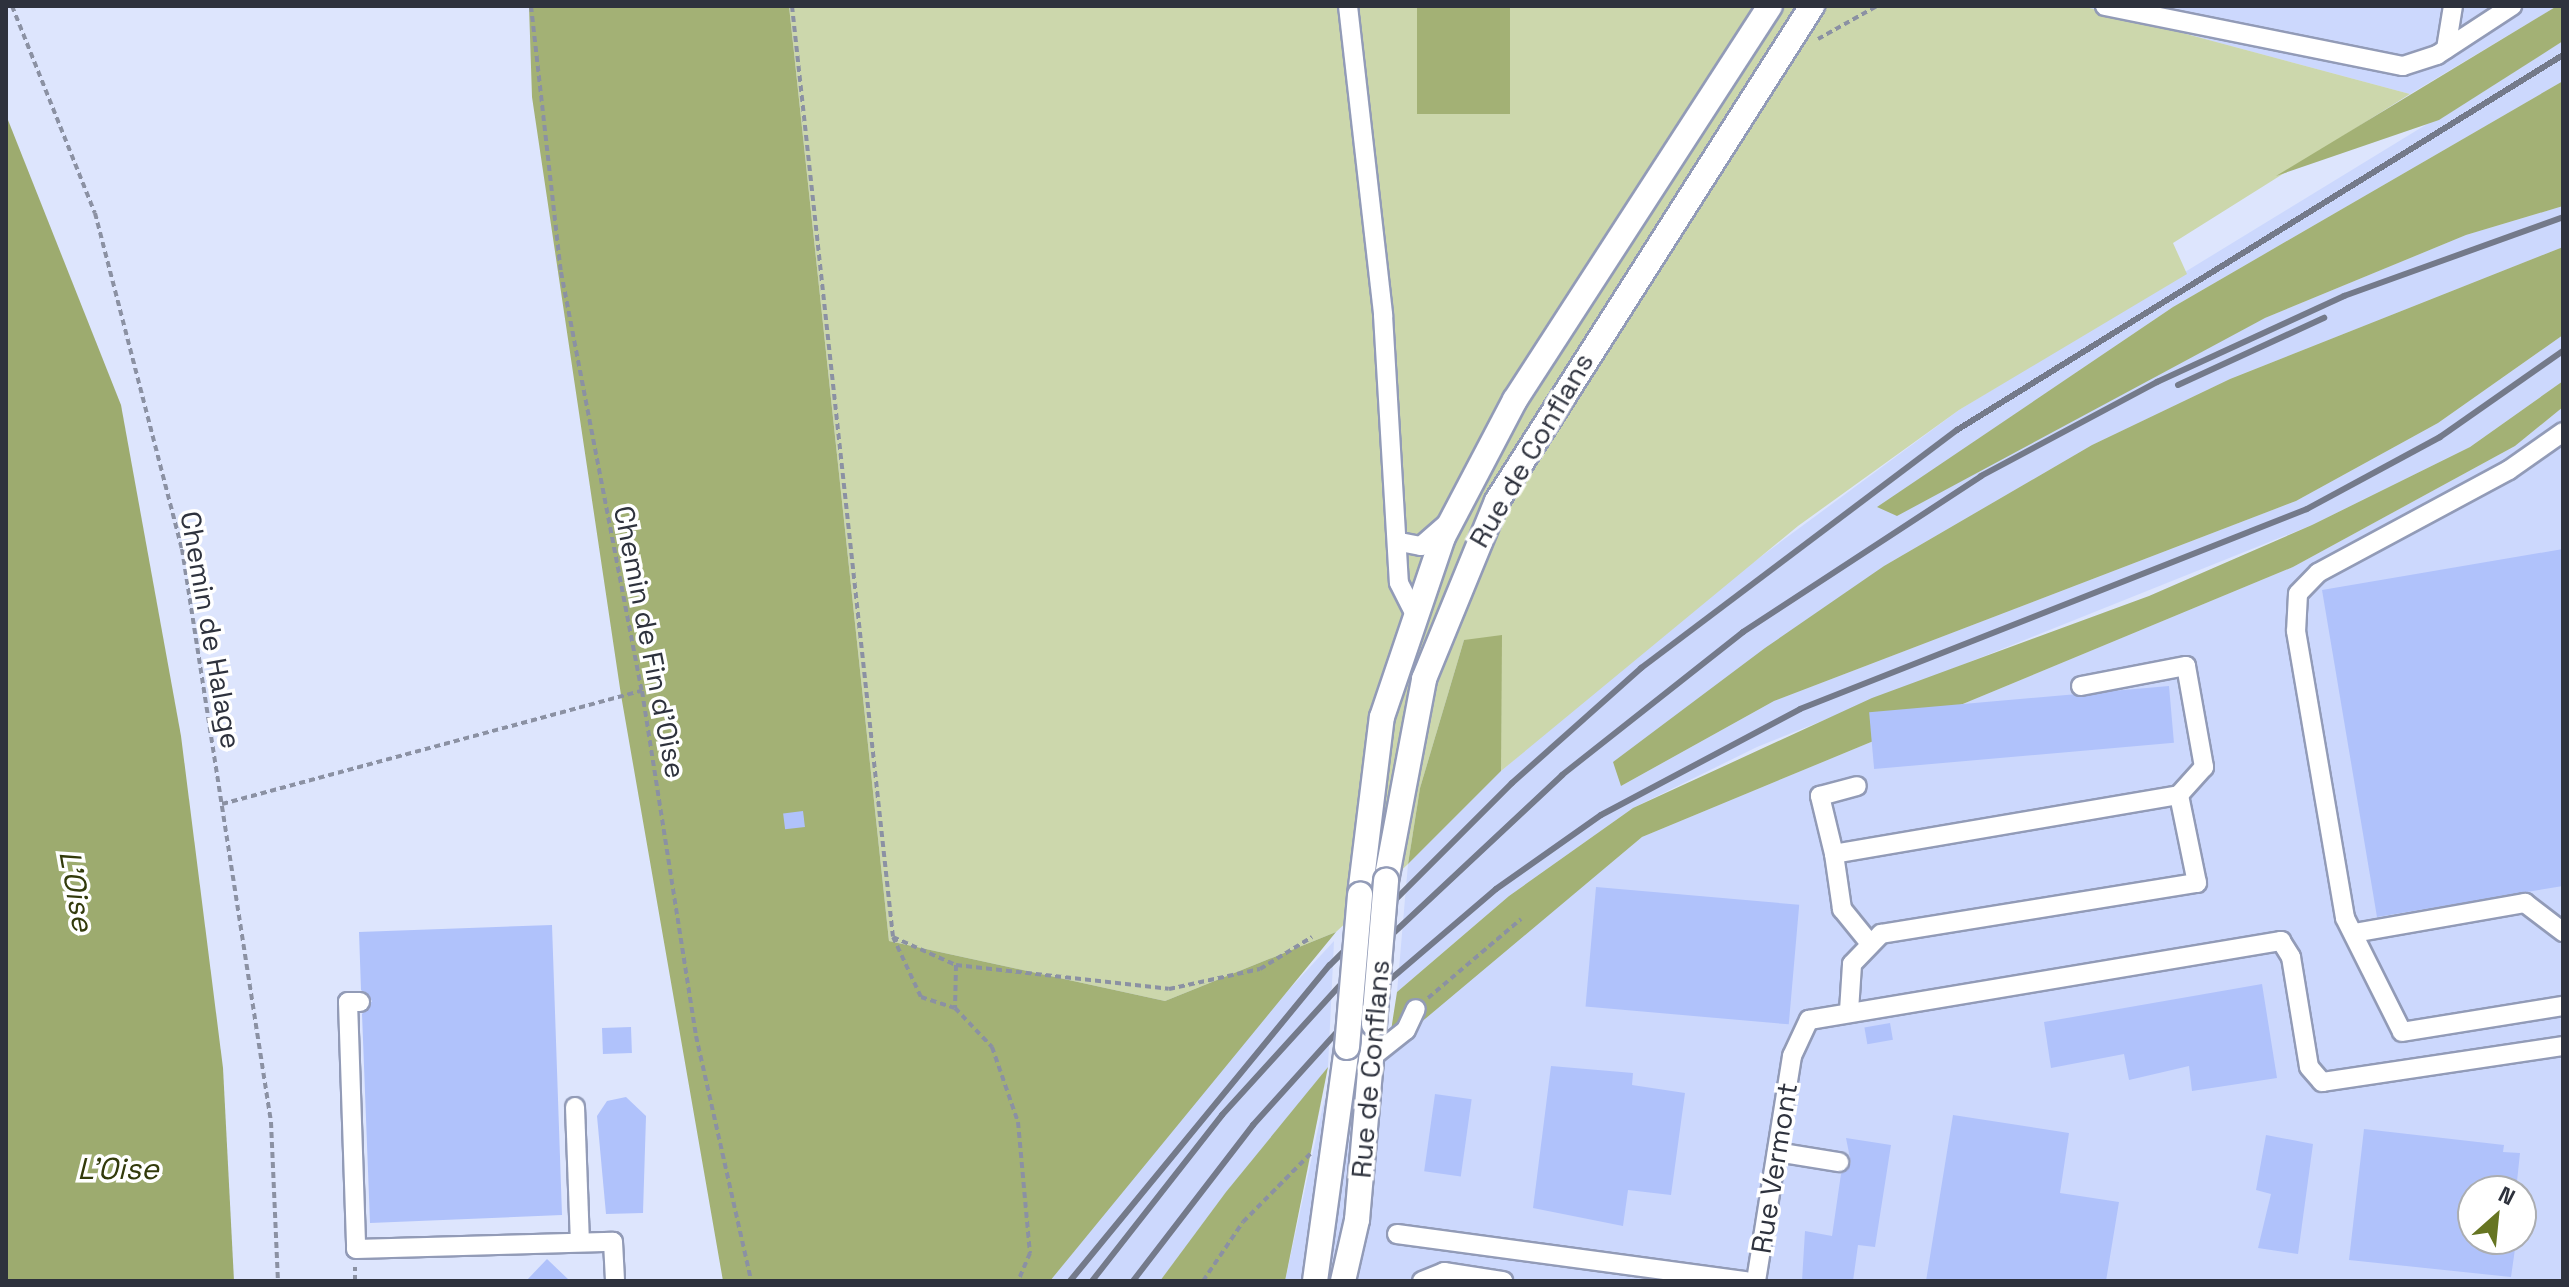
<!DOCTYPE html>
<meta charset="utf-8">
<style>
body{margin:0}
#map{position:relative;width:2569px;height:1287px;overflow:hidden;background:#dde5fd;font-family:"Space Grotesk",sans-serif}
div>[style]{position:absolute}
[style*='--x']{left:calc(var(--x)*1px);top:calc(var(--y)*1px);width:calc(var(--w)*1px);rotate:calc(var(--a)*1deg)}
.built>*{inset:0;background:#ccd8fd}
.green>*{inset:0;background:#ccd7ac}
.forest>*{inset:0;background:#a3b175;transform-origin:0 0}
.water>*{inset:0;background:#9dab6f}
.building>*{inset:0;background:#b0c2fb;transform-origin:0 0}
.path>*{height:4px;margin-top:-2px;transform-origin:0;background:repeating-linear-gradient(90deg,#8b91a3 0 6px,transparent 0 10px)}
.roads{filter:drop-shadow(2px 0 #929bb7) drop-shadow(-2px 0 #929bb7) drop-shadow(0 2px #929bb7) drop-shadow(0 -2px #929bb7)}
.minor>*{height:18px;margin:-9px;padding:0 9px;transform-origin:9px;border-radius:9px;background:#fff}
.major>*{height:24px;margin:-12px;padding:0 12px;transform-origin:12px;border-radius:12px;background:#fff}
.rail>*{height:6px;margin:-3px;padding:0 3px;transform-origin:3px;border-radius:3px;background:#747a8a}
.bridges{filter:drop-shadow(2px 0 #929bb7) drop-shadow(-2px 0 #929bb7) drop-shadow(0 2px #929bb7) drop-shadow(0 -2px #929bb7)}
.major-bridge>*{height:24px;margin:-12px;padding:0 12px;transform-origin:12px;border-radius:12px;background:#fff}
span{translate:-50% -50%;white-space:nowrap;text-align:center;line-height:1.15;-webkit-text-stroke:7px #fff;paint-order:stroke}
.street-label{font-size:28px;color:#2e323d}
.water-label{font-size:30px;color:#323a0b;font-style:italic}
.frame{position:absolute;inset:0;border:8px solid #2e323d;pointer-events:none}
.north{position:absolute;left:2457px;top:1175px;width:80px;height:80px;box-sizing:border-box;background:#fff;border:2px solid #abadb1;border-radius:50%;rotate:27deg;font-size:22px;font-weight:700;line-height:32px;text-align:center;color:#2e323d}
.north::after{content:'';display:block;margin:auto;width:28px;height:36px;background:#667522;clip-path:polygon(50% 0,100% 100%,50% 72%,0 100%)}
</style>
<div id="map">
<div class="built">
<i style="clip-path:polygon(2082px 6px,2557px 6px,2410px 94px)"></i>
<i style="clip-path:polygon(2563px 41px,2563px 81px,2173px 307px,1878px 507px,2265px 318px,2466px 235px,2563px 206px,2563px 247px,2230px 379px,2092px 445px,1884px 566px,1621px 786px,1774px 701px,2296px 501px,2438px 423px,2563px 335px,2563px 381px,2470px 447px,2312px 525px,1757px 747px,1633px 808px,1509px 896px,1397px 992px,1408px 864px,1501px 771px,1694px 606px,1959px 410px)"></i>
<i style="clip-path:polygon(evenodd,2563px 407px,2563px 1281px,1285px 1281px,1324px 1101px,1642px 837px,2293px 567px,2515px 446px,2563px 407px,2473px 1191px,2521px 1191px,2521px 1239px,2473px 1239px,2473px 1191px)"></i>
<i style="clip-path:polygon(1334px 941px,1328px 1067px,1160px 1281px,1050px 1281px,1246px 1036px)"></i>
</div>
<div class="green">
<i style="clip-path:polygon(789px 6px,2082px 6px,2410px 94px,2173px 243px,2187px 274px,1959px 410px,1798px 526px,1501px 771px,1499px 737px,1464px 640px,1420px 788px,1408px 864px,1336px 932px,1165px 1001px,889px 941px)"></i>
</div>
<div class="forest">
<i style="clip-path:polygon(529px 6px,789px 6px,889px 941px,1165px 1001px,1336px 932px,1050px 1281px,723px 1281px,621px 695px,532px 97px)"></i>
<i style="left:1417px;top:6px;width:93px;height:108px"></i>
<i style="clip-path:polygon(2557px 6px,2563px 6px,2563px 41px,2439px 120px,2276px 176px)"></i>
<i style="clip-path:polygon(2563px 81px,2563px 206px,2466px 235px,2265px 318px,1897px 516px,1877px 507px,2173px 307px)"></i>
<i style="clip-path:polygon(2563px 247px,2563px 335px,2438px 423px,2296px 501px,1774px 701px,1621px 786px,1613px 762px,1765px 648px,1884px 566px,2092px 445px,2230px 379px)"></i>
<i style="clip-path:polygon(2563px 381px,2563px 407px,2515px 446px,2293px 567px,1642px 837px,1388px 1050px,1397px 992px,1509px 896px,1633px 808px,1872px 698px,2149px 596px,2312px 525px,2470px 447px)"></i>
<i style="clip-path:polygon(1502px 635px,1501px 771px,1408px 864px,1420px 788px,1464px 640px)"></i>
<i style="clip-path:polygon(1328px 1067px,1285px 1281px,1160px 1281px,1226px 1192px)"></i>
</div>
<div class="water">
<i style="clip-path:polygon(6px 115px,121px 405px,181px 736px,223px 1068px,234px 1281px,6px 1281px)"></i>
</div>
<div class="building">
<i style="clip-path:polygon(2563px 549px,2563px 886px,2377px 917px,2322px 590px)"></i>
<i style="left:2169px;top:686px;width:57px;height:301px;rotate:85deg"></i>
<i style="left:803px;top:811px;width:16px;height:20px;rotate:83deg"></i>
<i style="left:1596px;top:887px;width:204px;height:120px;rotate:5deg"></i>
<i style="clip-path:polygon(552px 925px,562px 1215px,370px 1223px,362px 1014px,372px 1001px,361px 990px,359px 932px)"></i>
<i style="clip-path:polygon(2262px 984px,2277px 1078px,2192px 1091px,2189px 1066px,2129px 1080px,2124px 1054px,2051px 1068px,2044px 1022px)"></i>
<i style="left:1890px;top:1023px;width:17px;height:26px;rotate:80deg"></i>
<i style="left:631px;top:1027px;width:26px;height:29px;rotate:88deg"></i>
<i style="clip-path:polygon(1551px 1066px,1633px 1073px,1632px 1085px,1685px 1093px,1671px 1195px,1628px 1190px,1623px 1226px,1533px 1208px)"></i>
<i style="left:1435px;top:1094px;width:37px;height:78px;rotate:8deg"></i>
<i style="clip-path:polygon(626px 1097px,646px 1116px,643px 1213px,606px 1214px,597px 1116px,607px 1101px)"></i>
<i style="clip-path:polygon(1953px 1115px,2069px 1133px,2060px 1193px,2119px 1202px,2106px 1281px,1926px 1281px)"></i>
<i style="clip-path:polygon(2364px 1129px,2504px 1145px,2503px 1152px,2520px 1153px,2516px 1191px,2473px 1191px,2473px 1239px,2516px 1242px,2511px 1277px,2349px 1260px)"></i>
<i style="clip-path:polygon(2266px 1135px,2313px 1144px,2298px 1254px,2258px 1248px,2271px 1194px,2256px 1190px)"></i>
<i style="clip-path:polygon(1846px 1138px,1891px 1145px,1875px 1247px,1858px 1245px,1853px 1281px,1802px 1281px,1805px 1231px,1832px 1236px,1841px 1174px,1851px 1163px)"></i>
<i style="clip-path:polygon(547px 1259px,570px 1281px,526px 1281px)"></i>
</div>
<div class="path">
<i style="--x:12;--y:6;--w:223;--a:68.2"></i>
<i style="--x:95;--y:213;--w:347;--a:75.5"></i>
<i style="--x:182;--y:549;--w:580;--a:81.17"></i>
<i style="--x:271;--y:1122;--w:159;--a:87.5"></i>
<i style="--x:531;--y:6;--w:268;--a:83.6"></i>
<i style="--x:561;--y:272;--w:427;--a:79.1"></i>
<i style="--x:642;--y:691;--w:349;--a:81.1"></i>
<i style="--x:696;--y:1036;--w:251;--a:77.3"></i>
<i style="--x:792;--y:6;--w:936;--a:83.81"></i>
<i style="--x:893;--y:937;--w:69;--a:24"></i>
<i style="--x:956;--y:965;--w:214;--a:6.4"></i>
<i style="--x:1169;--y:989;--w:93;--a:-12.4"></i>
<i style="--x:1260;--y:969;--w:61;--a:-31.6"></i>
<i style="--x:1818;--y:39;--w:68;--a:-29.2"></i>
<i style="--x:222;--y:804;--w:435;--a:-15.1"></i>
<i style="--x:893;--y:937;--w:66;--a:65"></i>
<i style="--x:921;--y:997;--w:35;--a:18"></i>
<i style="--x:956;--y:965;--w:43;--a:91.3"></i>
<i style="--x:955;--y:1008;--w:54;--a:46.5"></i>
<i style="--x:992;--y:1047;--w:79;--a:70.9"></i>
<i style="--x:1018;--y:1122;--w:132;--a:84.8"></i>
<i style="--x:1030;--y:1253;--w:30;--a:113"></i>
<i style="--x:1428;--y:998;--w:122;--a:-40.3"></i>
<i style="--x:355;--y:1281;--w:14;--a:-90"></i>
<i style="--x:1203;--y:1281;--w:71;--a:-55.9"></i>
<i style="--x:1243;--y:1222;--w:98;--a:-45.4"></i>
</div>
<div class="roads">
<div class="minor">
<i style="--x:1348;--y:6;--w:311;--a:83.5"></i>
<i style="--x:1383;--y:315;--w:268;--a:86.6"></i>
<i style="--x:1399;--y:583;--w:31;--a:63"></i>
<i style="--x:2105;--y:6;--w:304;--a:11.4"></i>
<i style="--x:2403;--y:66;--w:36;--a:-18"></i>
<i style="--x:2437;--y:55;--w:90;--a:-33.2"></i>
<i style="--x:2446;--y:49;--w:44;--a:-80.8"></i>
<i style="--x:2563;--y:432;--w:66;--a:144.9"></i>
<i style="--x:2509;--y:470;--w:217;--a:151.7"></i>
<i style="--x:2318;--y:573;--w:29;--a:134"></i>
<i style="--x:2298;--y:594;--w:37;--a:93"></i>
<i style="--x:2296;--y:631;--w:291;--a:80.3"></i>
<i style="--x:2345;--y:918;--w:127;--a:63.4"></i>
<i style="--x:2402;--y:1032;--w:163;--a:-9.2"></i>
<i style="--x:1400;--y:542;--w:21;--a:11"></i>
<i style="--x:1421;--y:546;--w:33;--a:-41"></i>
<i style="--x:2081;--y:686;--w:107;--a:-10.8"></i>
<i style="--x:2186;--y:666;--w:103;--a:79.9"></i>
<i style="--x:2204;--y:767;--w:38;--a:132"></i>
<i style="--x:1834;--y:854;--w:60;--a:-103.6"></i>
<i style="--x:1820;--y:796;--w:38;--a:-15"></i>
<i style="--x:2354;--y:933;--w:174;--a:-10"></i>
<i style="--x:2525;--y:903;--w:48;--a:37.3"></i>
<i style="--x:360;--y:1002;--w:12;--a:180"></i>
<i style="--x:348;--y:1002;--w:247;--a:88.1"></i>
<i style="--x:356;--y:1249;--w:257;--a:-1.6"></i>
<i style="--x:613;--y:1242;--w:39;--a:87"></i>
<i style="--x:1849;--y:1011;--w:47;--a:-86.3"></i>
<i style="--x:1852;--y:964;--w:42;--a:-46"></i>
<i style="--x:1881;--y:934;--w:320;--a:-9.2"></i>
<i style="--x:2197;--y:883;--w:90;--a:-101.6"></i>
<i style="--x:2179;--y:795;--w:350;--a:170.3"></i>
<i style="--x:1834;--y:854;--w:56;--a:81.7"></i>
<i style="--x:1842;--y:909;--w:41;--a:50.9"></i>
<i style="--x:1372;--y:1057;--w:43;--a:-38.5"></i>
<i style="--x:1406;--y:1030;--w:23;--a:-65"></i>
<i style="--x:575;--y:1107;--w:135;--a:87.9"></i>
<i style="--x:1777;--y:1152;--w:63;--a:9.2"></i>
<i style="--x:1397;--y:1234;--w:352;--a:7.7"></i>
<i style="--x:1422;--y:1281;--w:24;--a:-22"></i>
<i style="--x:1444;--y:1272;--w:60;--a:8.7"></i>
<i style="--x:1756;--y:1281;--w:228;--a:-80.9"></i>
<i style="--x:1792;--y:1056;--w:40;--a:-65"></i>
<i style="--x:1809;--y:1020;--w:479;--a:-9.5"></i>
<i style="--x:2281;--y:941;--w:19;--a:58"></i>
<i style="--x:2291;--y:957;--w:111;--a:80.7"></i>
<i style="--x:2309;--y:1067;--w:20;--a:49"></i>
<i style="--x:2322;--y:1082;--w:244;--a:-8.5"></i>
</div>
<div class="major">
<i style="--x:1386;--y:881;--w:206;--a:-79.3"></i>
<i style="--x:1424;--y:679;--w:192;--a:-67.7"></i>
<i style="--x:1497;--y:501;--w:587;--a:-57.53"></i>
<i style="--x:1360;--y:895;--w:179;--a:-83"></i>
<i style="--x:1382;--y:717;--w:190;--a:-71.3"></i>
<i style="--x:1443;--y:537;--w:155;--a:-62.3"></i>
<i style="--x:1515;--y:400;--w:469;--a:-57.1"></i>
<i style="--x:1315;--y:1281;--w:236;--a:-82.2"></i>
<i style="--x:1343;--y:1281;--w:63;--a:-77.1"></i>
<i style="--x:1357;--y:1220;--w:197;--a:-85"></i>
</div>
</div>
<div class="rail">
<i style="--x:2178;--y:385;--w:161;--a:-24.7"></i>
<i style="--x:1070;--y:1281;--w:409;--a:-50.6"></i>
<i style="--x:1330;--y:965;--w:257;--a:-45"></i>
<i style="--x:1512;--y:783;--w:173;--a:-41.7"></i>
<i style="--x:1641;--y:668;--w:396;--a:-37"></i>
<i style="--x:1957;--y:430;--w:713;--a:-31.75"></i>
<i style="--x:1092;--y:1281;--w:211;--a:-51.9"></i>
<i style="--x:1222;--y:1115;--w:197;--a:-47.7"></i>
<i style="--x:1355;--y:969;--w:284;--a:-43.1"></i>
<i style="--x:1562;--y:775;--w:231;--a:-38.3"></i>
<i style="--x:1743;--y:632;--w:285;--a:-33.2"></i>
<i style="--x:1981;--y:476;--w:200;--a:-28.1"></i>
<i style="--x:2157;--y:382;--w:206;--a:-24.7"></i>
<i style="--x:2344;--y:296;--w:233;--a:-19.8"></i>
<i style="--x:1133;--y:1281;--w:197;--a:-52.4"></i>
<i style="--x:1253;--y:1125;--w:167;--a:-47.9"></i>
<i style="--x:1365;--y:1001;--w:172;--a:-40.5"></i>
<i style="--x:1496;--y:889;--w:128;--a:-35.2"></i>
<i style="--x:1601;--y:815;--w:225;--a:-28"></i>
<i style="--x:1800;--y:709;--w:545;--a:-21.53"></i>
<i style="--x:2307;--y:509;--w:151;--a:-28.4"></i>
<i style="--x:2440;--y:437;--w:150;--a:-35"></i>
</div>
<div class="bridges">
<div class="major-bridge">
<i style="--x:1374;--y:1024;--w:144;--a:-85.2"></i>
<i style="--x:1347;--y:1047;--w:153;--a:-85.1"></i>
</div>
</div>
<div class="street-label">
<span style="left:1531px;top:450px;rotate:-60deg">Rue de Conflans</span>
<span style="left:211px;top:630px;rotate:80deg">Chemin de Halage</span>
<span style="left:650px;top:642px;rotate:79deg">Chemin de Fin d'Oise</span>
<span style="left:1370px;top:1069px;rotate:-85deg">Rue de Conflans</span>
<span style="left:1774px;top:1168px;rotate:-81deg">Rue Vermont</span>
</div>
<div class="water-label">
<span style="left:76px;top:891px;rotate:80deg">L'Oise</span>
<span style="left:118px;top:1169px">L’Oise</span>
</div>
<div class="frame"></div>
<div class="north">N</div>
</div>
